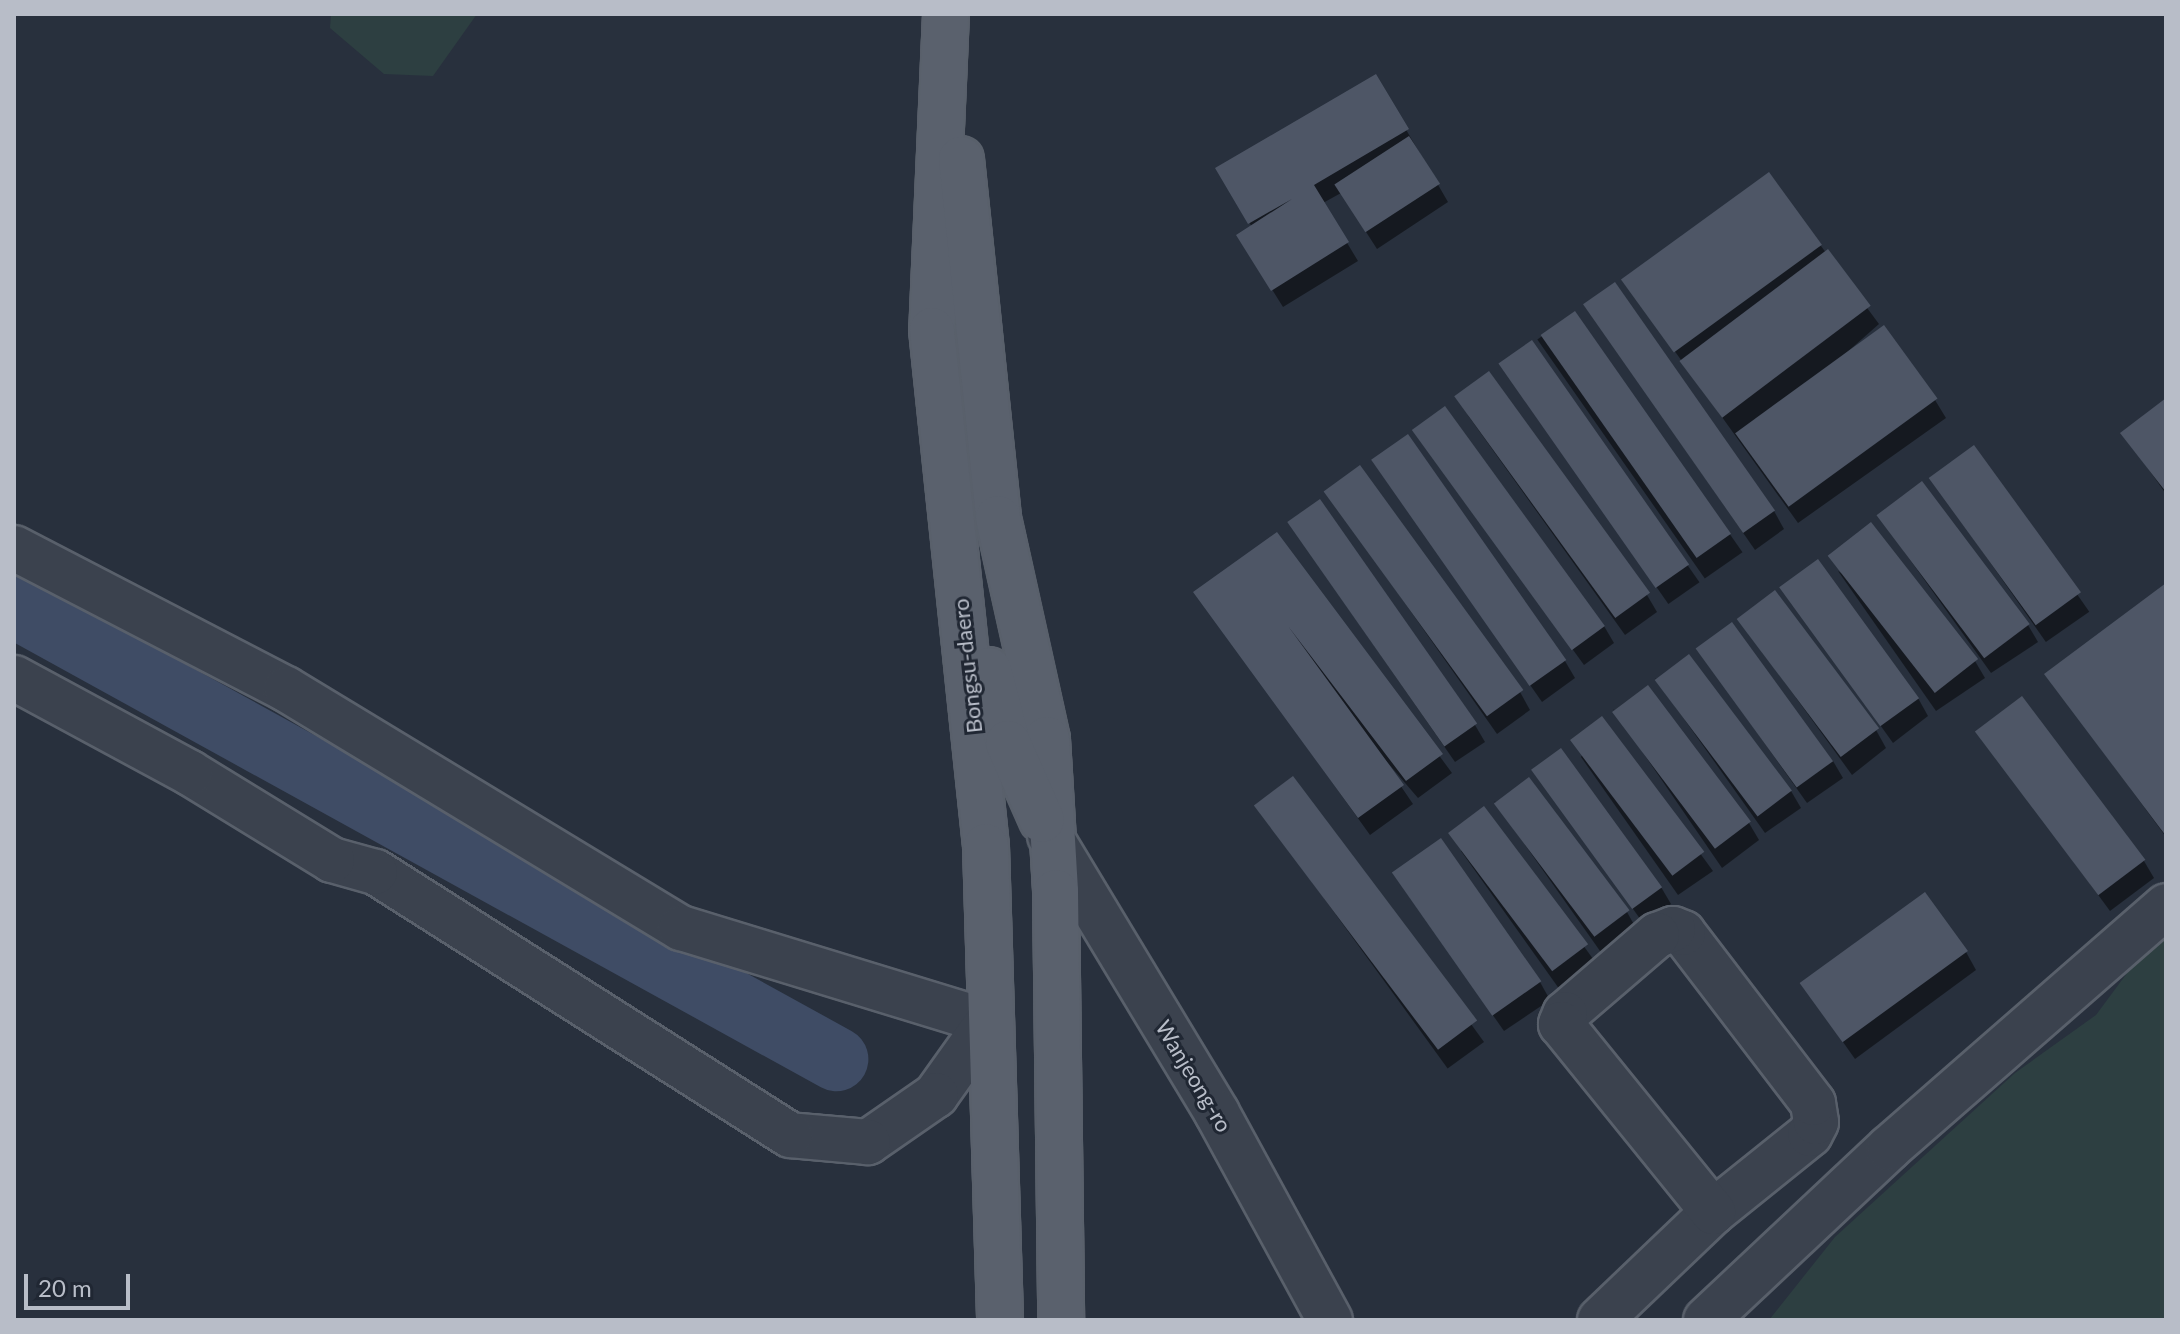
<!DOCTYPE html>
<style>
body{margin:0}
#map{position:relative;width:2180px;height:1334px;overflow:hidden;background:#28303d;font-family:Lato,sans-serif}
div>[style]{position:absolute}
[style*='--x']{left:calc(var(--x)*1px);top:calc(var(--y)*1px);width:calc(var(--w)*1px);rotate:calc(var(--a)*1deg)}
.green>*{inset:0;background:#2d3f41}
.shadow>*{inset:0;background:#0007;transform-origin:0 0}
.river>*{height:64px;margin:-32px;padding:0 32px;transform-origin:32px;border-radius:32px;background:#3f4c65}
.building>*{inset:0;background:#4e5666;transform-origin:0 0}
.roads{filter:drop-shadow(2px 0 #59606b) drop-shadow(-2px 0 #59606b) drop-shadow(0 2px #59606b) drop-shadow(0 -2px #59606b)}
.minor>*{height:44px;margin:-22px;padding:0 22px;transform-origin:22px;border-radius:22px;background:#3b424e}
.major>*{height:44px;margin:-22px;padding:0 22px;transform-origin:22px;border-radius:22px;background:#5a616d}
span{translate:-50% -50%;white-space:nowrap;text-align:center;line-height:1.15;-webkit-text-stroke:6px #202733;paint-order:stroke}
.street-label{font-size:22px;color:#b8bdc8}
.frame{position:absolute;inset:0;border:16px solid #b8bdc8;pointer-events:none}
.scale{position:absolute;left:24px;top:1274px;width:106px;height:36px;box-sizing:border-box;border:4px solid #b8bdc8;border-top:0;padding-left:10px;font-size:24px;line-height:28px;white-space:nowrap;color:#b8bdc8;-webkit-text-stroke:6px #202733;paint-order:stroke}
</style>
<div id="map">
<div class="green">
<i style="clip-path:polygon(331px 14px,477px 14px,433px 76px,384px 74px,330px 28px)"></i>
<i style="clip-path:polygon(2166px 932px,2166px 1320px,1769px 1320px,1835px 1237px,2015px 1073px,2096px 1015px,2136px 961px)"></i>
</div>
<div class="shadow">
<i style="clip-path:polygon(1375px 76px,1448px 202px,1377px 249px,1341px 193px,1323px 203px,1358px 261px,1283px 307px,1249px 253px,1252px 227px,1217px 169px)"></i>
<i style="clip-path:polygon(1821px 246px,1879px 324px,1845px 354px,1935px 400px,1946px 418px,1798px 523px,1623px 279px)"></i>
<i style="clip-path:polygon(1585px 305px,1774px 511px,1784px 529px,1755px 550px)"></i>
<i style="left:1575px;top:313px;width:292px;height:46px;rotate:55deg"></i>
<i style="left:1532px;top:343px;width:292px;height:38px;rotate:55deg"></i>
<i style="clip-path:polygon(2166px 400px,2166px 494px,2123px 433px)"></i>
<i style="clip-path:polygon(1467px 414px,1647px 595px,1657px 612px,1625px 635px)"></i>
<i style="clip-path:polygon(1414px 431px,1604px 626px,1614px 643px,1584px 665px)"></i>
<i style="left:1974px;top:447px;width:201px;height:53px;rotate:55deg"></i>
<i style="clip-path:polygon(1373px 461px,1565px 661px,1575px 678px,1542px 702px)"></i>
<i style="clip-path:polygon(1326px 491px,1520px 692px,1530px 710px,1497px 734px)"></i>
<i style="clip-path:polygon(1878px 515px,2028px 625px,2038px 642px,1991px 673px)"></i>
<i style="clip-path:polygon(1276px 534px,1452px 773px,1418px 798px,1375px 748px,1413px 804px,1370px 835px,1196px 593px)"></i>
<i style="clip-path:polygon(1300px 539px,1475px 725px,1485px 742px,1455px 762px)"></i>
<i style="clip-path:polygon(1838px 571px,1975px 661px,1985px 678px,1936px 711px)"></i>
<i style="clip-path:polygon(2166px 585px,2166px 837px,2047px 675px)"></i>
<i style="clip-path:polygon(1781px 587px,1918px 698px,1928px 716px,1893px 743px)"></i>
<i style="clip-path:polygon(1738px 618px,1876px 730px,1886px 748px,1852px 775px)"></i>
<i style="clip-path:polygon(1697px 648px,1833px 761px,1843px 778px,1807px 803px)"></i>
<i style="clip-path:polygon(1655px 678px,1791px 791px,1801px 808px,1765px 833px)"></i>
<i style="clip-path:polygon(1613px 709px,1749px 823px,1759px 840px,1722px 868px)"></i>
<i style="clip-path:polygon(1602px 719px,1713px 871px,1678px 895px,1581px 757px)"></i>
<i style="clip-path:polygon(1978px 732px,2144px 861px,2154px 878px,2110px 911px)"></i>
<i style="clip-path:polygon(1535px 771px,1661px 887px,1671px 904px,1643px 923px)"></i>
<i style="left:1293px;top:779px;width:325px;height:45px;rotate:54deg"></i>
<i style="clip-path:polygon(1494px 801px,1627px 912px,1637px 930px,1605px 958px)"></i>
<i style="clip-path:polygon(1484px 809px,1596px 963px,1560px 990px,1461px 851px)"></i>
<i style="clip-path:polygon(1404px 889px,1540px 982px,1550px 1000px,1504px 1031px)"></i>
<i style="clip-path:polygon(1966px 952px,1976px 970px,1855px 1059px,1802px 984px)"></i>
</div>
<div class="river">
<i style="--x:14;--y:606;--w:939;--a:28.86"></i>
</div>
<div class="building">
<i style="clip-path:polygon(1376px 74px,1409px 129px,1314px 185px,1349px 242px,1271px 291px,1236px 235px,1292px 199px,1248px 224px,1215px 168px)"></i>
<i style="left:1409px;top:136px;width:57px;height:89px;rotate:57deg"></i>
<i style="left:1769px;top:172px;width:90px;height:183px;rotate:54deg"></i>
<i style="left:1828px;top:249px;width:71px;height:186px;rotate:53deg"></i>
<i style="left:1615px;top:282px;width:279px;height:39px;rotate:55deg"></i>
<i style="left:1575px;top:311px;width:272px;height:42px;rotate:55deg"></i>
<i style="left:1884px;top:325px;width:91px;height:184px;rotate:54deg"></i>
<i style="left:1532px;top:340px;width:274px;height:41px;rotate:55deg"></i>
<i style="left:1489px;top:371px;width:274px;height:43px;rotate:54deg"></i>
<i style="clip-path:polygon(2166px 398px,2166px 492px,2120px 433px)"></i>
<i style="left:1445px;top:406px;width:272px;height:41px;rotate:54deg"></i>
<i style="left:1408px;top:434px;width:276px;height:45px;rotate:55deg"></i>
<i style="left:1974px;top:445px;width:182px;height:56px;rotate:54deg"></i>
<i style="left:1360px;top:465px;width:278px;height:45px;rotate:54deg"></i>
<i style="left:1922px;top:481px;width:179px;height:57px;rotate:53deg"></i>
<i style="left:1320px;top:499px;width:274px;height:40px;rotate:55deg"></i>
<i style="left:1871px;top:522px;width:174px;height:55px;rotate:52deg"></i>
<i style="clip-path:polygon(1277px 532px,1443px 754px,1406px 781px,1288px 626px,1404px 785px,1358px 818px,1193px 592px)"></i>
<i style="left:1818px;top:559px;width:172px;height:48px;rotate:54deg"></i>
<i style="clip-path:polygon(2166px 583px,2166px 836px,2044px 674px)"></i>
<i style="left:1775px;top:590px;width:173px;height:48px;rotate:53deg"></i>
<i style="left:1732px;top:622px;width:172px;height:45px;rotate:54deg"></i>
<i style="left:1689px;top:654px;width:171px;height:43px;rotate:53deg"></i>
<i style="left:1648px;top:685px;width:171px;height:45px;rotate:53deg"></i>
<i style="left:2022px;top:696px;width:205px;height:59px;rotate:53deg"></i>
<i style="left:1602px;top:716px;width:170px;height:40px;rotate:53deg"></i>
<i style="left:1561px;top:748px;width:172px;height:37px;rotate:54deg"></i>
<i style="left:1293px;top:776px;width:306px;height:49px;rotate:53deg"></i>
<i style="left:1529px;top:777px;width:167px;height:44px;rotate:53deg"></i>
<i style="left:1484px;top:806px;width:173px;height:45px;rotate:53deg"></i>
<i style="left:1441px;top:838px;width:175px;height:60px;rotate:55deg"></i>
<i style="left:1925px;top:892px;width:73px;height:155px;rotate:54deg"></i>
</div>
<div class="roads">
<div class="minor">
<i style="--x:14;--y:548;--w:306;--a:27.4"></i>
<i style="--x:286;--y:689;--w:462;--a:31.2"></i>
<i style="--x:681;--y:928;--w:321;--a:17"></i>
<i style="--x:988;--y:1022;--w:90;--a:125.5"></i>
<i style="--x:936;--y:1095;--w:83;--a:145.3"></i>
<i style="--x:868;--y:1142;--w:78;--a:-174.9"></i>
<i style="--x:790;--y:1135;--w:491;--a:-147.6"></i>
<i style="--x:375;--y:872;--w:45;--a:-164.4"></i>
<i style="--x:332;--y:860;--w:167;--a:-148.5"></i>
<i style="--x:190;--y:773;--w:200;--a:-151.6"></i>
<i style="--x:1050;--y:836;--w:323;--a:58.9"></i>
<i style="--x:1217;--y:1113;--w:236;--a:61.4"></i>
<i style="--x:1600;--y:1320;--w:156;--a:-43.7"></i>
<i style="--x:1713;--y:1212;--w:124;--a:-38.8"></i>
<i style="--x:1810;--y:1134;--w:13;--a:-63"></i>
<i style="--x:1816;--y:1122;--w:19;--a:-99"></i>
<i style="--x:1813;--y:1103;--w:214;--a:-127.4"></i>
<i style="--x:1683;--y:933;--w:11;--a:-158"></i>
<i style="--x:1673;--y:929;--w:17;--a:159"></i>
<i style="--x:1657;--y:935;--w:121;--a:139.3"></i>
<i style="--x:1565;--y:1014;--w:11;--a:112"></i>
<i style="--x:1561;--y:1024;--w:242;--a:51"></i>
<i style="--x:1706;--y:1320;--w:251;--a:-43.2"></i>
<i style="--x:1889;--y:1148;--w:368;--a:-41.1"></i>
</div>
<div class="major">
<i style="--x:946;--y:14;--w:316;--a:92.5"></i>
<i style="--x:932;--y:330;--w:519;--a:84.03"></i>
<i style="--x:986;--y:846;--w:474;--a:88.3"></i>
<i style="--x:961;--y:159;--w:361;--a:84.1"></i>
<i style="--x:998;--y:518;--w:226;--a:77.5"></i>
<i style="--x:1047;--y:739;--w:153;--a:86.6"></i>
<i style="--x:1056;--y:892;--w:428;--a:89.3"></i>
<i style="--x:989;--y:670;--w:75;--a:75.4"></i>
<i style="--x:1008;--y:743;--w:84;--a:66.2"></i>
</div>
</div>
<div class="street-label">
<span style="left:967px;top:666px;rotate:-96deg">Bongsu-daero</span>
<span style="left:1194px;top:1076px;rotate:59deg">Wanjeong-ro</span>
</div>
<div class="frame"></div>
<div class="scale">20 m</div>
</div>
